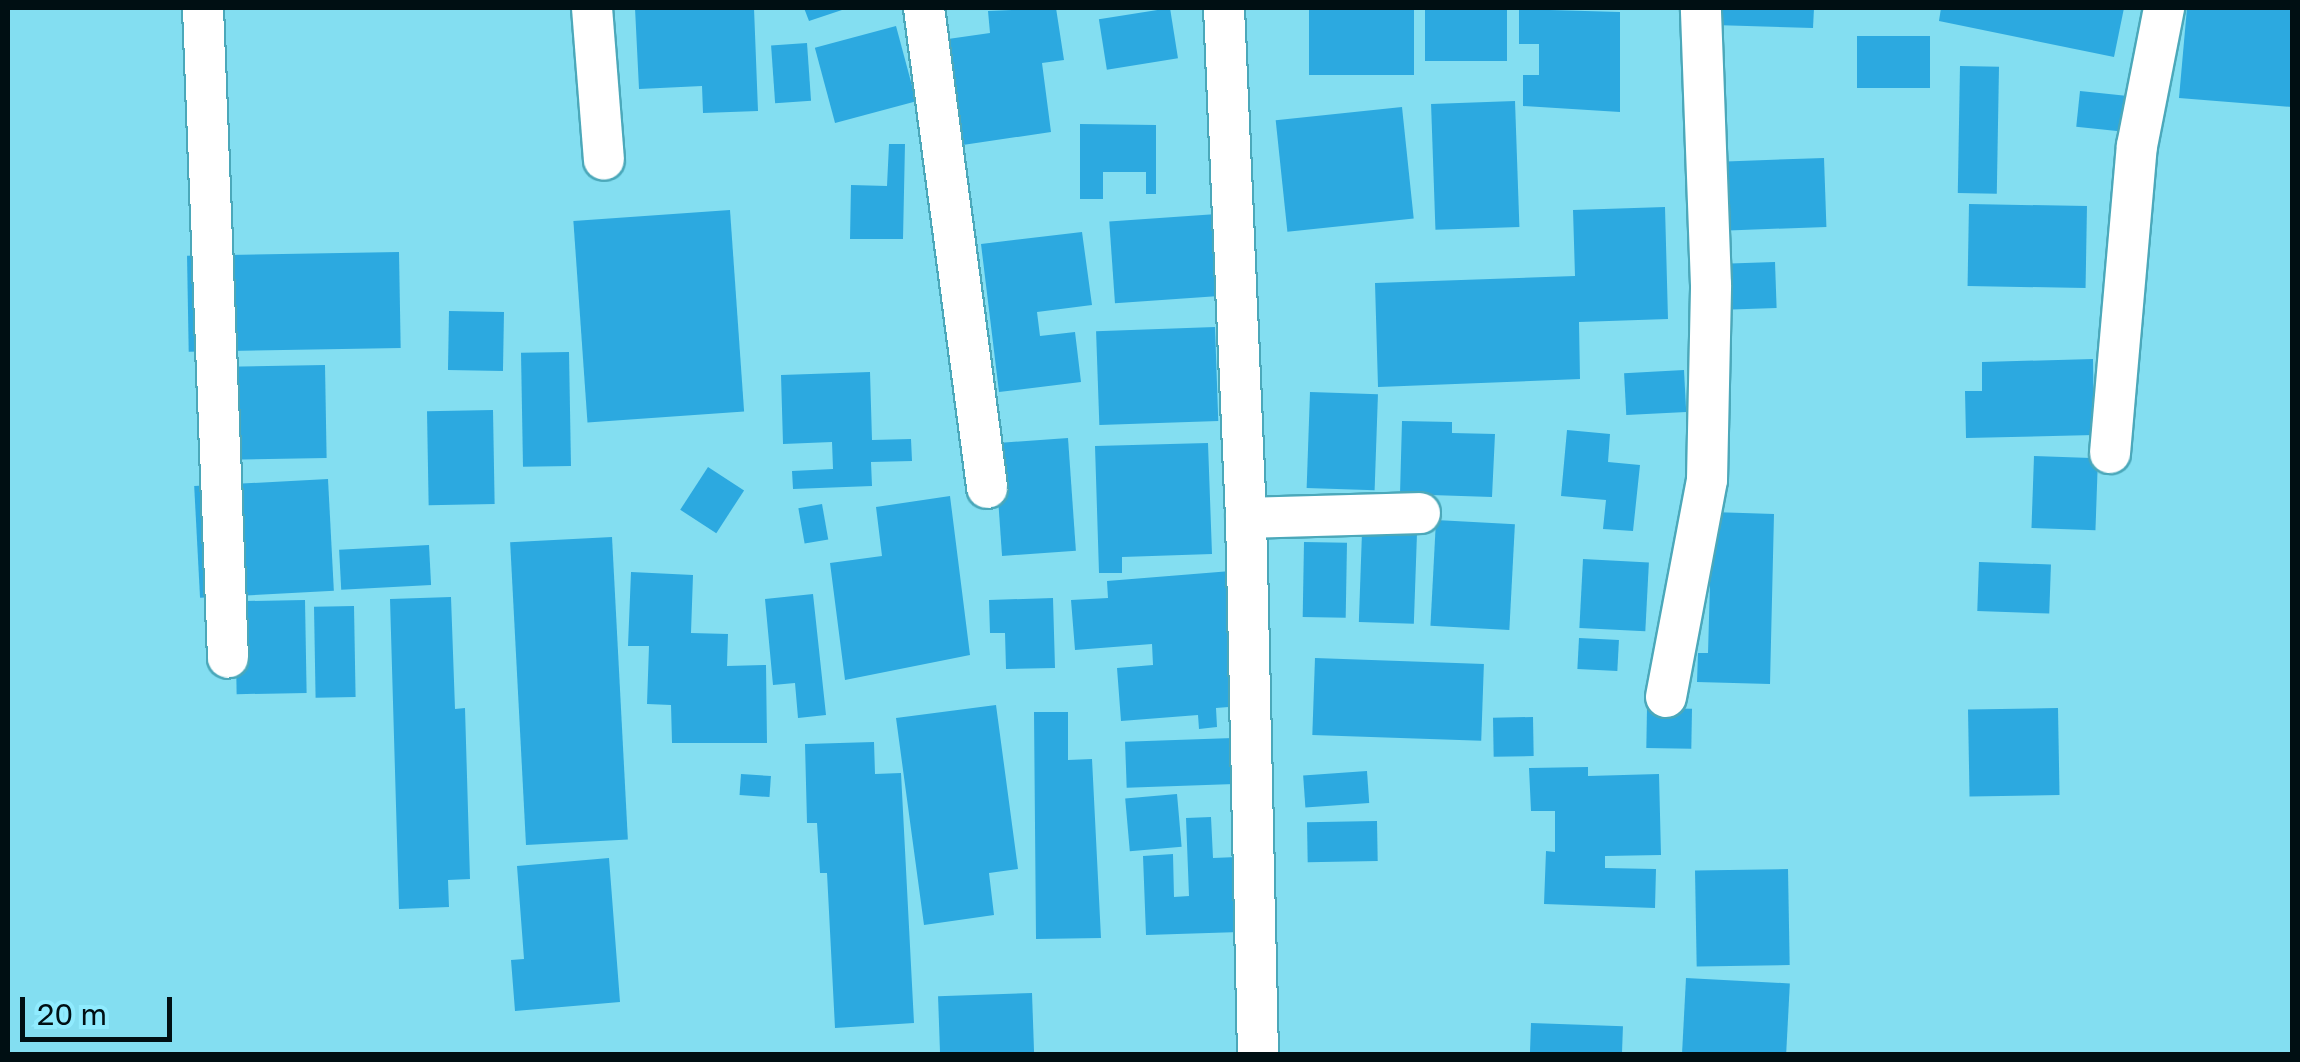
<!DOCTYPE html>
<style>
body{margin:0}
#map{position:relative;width:2300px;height:1062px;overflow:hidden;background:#83def1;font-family:"Golos Text",sans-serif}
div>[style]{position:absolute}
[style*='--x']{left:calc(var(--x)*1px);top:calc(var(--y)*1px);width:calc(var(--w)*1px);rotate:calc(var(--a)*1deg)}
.building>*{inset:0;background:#2ca9e0;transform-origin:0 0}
.roads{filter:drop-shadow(2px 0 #4ba8ba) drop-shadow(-2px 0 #4ba8ba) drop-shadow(0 2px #4ba8ba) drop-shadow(0 -2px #4ba8ba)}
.street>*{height:40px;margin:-20px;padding:0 20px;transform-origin:20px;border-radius:20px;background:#fff}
span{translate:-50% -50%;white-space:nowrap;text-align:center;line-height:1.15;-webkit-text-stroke:10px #90ebfe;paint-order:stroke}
.frame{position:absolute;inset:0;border:10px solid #000f13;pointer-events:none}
.scale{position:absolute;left:20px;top:997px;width:152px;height:45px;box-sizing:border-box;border:5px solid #000f13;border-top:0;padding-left:12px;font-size:30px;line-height:35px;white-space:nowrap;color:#000f13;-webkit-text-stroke:8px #90ebfe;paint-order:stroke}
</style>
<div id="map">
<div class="building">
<i style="clip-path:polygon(635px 8px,754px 8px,758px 111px,703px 113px,702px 86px,639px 89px)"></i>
<i style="clip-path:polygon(804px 8px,848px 8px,809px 21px)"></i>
<i style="clip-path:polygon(1056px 8px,1064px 60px,1042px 63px,1051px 132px,956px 146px,941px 40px,990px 33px,988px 11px)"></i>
<i style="left:1170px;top:8px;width:51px;height:72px;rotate:81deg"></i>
<i style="left:1309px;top:8px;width:105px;height:67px"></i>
<i style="left:1425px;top:8px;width:82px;height:53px"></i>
<i style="clip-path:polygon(1714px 8px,1814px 8px,1813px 28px,1714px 25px)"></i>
<i style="clip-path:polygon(1941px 8px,2124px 8px,2114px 57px,1939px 21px)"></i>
<i style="clip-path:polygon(2187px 8px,2292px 8px,2292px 107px,2179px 98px)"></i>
<i style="clip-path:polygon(1519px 9px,1620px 12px,1620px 112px,1523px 106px,1523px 75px,1539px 75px,1539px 44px,1519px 44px)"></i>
<i style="left:896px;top:26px;width:78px;height:84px;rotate:75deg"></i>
<i style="left:1857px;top:36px;width:73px;height:52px"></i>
<i style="left:807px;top:43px;width:58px;height:36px;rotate:86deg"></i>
<i style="left:1960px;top:66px;width:39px;height:127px;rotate:1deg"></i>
<i style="left:2080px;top:91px;width:53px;height:36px;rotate:6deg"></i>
<i style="left:1515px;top:101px;width:126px;height:84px;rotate:88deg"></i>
<i style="left:1402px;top:107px;width:112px;height:127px;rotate:84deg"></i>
<i style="clip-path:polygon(1080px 124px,1156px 125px,1156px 194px,1146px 194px,1146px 172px,1103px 172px,1103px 199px,1080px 199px)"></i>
<i style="clip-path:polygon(889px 144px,905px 144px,903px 239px,850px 239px,851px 185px,887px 186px)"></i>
<i style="left:1824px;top:158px;width:69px;height:98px;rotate:88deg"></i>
<i style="left:1969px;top:204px;width:118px;height:82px;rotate:1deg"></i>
<i style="clip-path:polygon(1665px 207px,1668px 319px,1579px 322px,1580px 379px,1378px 387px,1375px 283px,1575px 276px,1573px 210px)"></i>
<i style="left:730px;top:210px;width:202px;height:157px;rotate:86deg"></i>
<i style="left:1217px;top:214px;width:82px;height:108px;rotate:86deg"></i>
<i style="clip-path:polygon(1082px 232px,1092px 305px,1037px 312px,1040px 336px,1075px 332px,1081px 382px,999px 392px,981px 244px)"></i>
<i style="left:399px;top:252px;width:96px;height:212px;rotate:89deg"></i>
<i style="left:1775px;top:262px;width:46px;height:52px;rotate:88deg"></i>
<i style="left:449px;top:311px;width:55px;height:59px;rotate:1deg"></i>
<i style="left:1215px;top:327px;width:94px;height:119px;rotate:88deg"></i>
<i style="left:569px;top:352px;width:114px;height:48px;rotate:89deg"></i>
<i style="clip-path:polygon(2093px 359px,2094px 435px,1966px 438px,1965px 391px,1982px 391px,1982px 362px)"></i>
<i style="left:325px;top:365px;width:93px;height:126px;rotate:89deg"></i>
<i style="left:1684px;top:370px;width:42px;height:60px;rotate:87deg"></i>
<i style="clip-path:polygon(870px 372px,872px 440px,911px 439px,912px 461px,871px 462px,872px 486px,793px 489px,792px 471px,833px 469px,832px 442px,783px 444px,781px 375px)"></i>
<i style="left:1310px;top:392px;width:68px;height:96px;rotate:2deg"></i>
<i style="left:493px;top:410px;width:94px;height:66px;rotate:89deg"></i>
<i style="clip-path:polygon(1402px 421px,1452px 422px,1452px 433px,1495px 434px,1492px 497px,1400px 494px)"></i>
<i style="clip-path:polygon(1567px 430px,1610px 434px,1608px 462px,1640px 465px,1633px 531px,1603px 529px,1606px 500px,1561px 496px)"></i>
<i style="left:1068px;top:438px;width:113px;height:74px;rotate:86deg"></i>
<i style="clip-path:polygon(1208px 443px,1212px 554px,1122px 557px,1122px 573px,1099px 573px,1095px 446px)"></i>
<i style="left:2034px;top:456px;width:64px;height:72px;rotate:2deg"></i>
<i style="left:708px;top:467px;width:43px;height:51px;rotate:33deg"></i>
<i style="left:328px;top:479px;width:112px;height:134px;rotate:87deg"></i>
<i style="clip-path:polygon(950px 496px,970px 655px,845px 680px,830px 563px,882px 556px,876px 507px)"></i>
<i style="left:822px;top:504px;width:36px;height:24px;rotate:80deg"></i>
<i style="clip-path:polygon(1712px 512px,1774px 514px,1770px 684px,1697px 682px,1698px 653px,1708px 653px)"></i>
<i style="left:1436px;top:520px;width:79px;height:106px;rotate:3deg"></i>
<i style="left:1362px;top:532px;width:55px;height:90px;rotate:2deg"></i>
<i style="left:612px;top:537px;width:303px;height:102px;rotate:87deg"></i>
<i style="left:1304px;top:542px;width:43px;height:75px;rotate:1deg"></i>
<i style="left:429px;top:545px;width:40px;height:90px;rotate:87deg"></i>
<i style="left:1583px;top:559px;width:66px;height:69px;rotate:3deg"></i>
<i style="left:1979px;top:562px;width:72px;height:49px;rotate:2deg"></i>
<i style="clip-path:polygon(1231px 571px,1241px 706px,1216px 708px,1217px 727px,1199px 729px,1198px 715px,1121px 721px,1117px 668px,1153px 665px,1152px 644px,1075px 650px,1071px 600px,1108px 598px,1107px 581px)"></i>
<i style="clip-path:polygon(631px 572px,693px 575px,691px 633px,728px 634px,727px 666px,766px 665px,767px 743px,672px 743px,671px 705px,647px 704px,649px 646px,628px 646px)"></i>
<i style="clip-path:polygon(813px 594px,826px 715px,798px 718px,795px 683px,773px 685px,765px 599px)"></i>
<i style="clip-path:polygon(451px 597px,455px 709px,465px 708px,470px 879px,448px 880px,449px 907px,399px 909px,390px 599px)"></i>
<i style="clip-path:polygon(1053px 598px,1055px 668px,1006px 669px,1005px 633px,990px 633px,989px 600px)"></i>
<i style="left:305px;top:600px;width:93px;height:70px;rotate:89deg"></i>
<i style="left:354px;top:606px;width:91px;height:40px;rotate:89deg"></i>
<i style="left:1579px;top:638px;width:40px;height:31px;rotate:3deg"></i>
<i style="left:1315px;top:658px;width:169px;height:77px;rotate:2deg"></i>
<i style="clip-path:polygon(996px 705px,1018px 869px,989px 873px,994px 915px,924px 925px,896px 718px)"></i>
<i style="left:1647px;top:708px;width:45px;height:40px;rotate:1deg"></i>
<i style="left:2058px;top:708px;width:87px;height:90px;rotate:89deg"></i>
<i style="clip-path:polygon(1034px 712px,1068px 712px,1068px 760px,1092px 759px,1101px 938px,1036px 939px)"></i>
<i style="left:1533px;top:717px;width:39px;height:40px;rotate:89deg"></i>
<i style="left:1233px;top:738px;width:46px;height:108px;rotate:88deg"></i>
<i style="clip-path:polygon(874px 742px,875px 774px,901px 773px,914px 1023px,835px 1028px,827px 873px,820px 873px,817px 823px,807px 823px,805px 744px)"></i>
<i style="clip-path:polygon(1588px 767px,1588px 776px,1659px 774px,1661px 855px,1605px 856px,1605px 868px,1656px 869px,1655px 908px,1544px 904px,1546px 851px,1555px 852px,1555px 811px,1531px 811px,1529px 768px)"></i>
<i style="left:1367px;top:771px;width:32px;height:64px;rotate:86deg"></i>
<i style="left:741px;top:774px;width:30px;height:21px;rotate:4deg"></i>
<i style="left:1177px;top:794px;width:53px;height:52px;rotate:85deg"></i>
<i style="clip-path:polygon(1211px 817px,1213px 858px,1237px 857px,1240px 932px,1146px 935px,1143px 856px,1173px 854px,1174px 897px,1189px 896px,1186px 818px)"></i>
<i style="left:1377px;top:821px;width:40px;height:70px;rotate:89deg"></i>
<i style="clip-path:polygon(609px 858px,620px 1002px,515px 1011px,511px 960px,524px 959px,517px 866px)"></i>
<i style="left:1788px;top:869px;width:96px;height:93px;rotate:89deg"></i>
<i style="left:1686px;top:978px;width:104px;height:76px;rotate:3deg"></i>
<i style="left:1032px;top:993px;width:61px;height:94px;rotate:88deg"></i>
<i style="left:1531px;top:1023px;width:92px;height:31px;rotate:2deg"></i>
</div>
<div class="roads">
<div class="street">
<i style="--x:203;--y:8;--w:650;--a:87.8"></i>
<i style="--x:592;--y:8;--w:152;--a:85.5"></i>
<i style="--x:924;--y:8;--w:484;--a:82.5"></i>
<i style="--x:1224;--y:8;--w:510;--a:87.53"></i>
<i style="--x:1246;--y:518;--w:536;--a:88.72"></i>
<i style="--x:2110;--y:453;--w:308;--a:-85"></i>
<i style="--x:2137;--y:146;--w:141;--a:-78.9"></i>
<i style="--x:1246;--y:518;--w:174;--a:-1.6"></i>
<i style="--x:1666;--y:697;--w:221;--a:-79.3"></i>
<i style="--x:1707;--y:480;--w:195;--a:-88.8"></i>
<i style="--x:1711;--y:285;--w:277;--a:-92.1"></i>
</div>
</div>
<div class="frame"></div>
<div class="scale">20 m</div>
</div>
